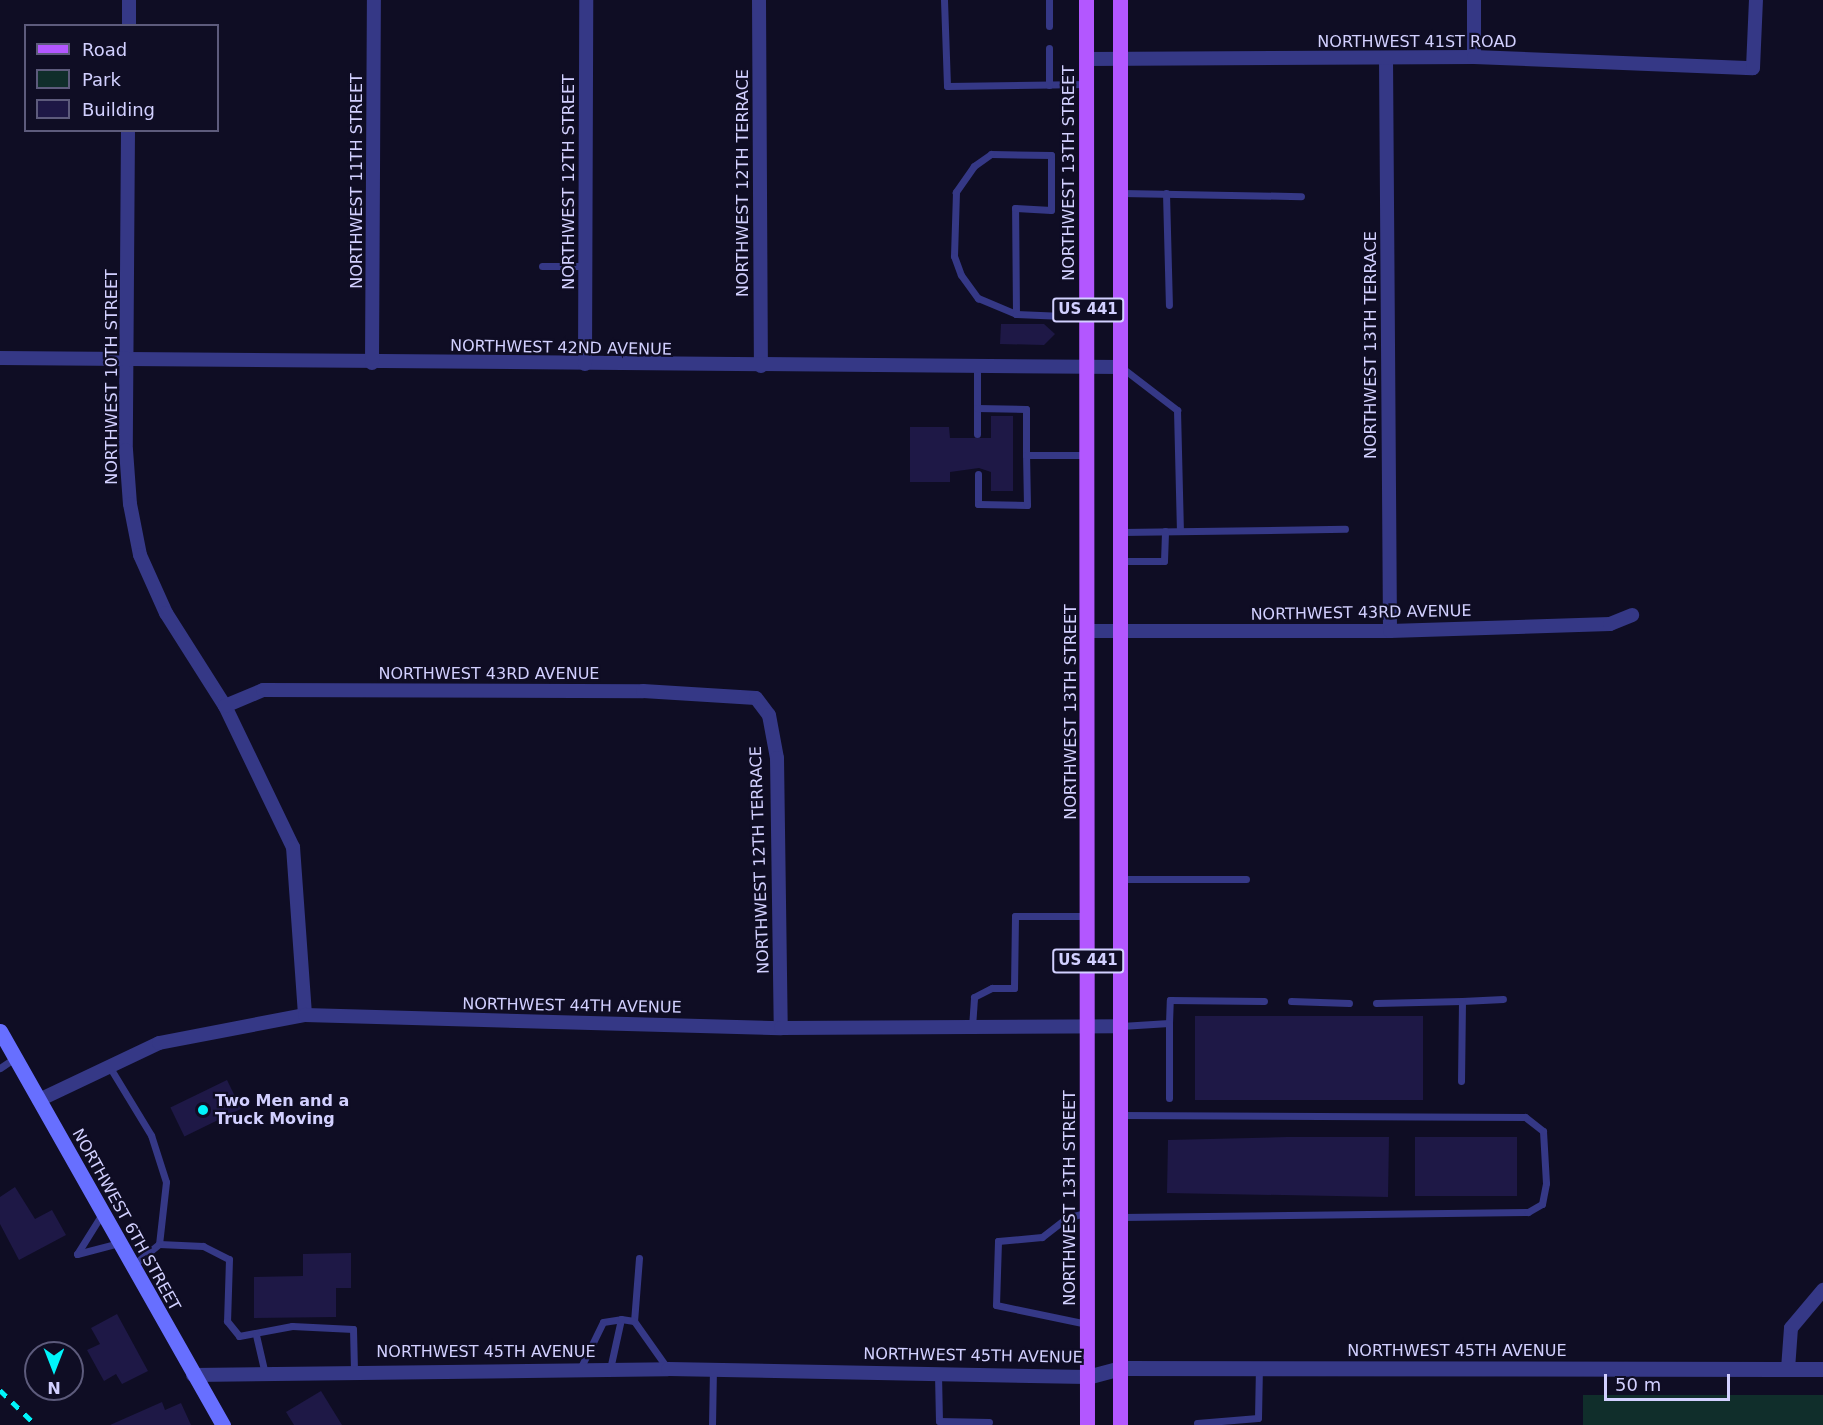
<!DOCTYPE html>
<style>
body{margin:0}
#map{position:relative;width:1823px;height:1425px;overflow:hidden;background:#0f0d24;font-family:"DejaVu Sans",sans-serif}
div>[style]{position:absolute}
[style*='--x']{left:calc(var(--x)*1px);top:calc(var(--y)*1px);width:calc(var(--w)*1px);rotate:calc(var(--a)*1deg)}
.green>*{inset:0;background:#102e2b;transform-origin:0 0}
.building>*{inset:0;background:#1e1846;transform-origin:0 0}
.service>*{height:7px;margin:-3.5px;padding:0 3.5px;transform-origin:3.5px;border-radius:3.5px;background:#353886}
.minor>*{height:14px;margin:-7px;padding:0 7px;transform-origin:7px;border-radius:7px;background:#353886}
.tertiary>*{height:15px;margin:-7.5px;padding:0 7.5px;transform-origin:7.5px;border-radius:7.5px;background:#353886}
.secondary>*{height:15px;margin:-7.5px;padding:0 7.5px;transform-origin:7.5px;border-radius:7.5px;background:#676fff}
.primary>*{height:15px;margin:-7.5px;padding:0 7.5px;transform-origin:7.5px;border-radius:7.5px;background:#b357ff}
.rail>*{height:4.5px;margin-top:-2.25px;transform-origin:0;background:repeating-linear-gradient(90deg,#00f5fb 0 9px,transparent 0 17px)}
.dots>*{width:16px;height:16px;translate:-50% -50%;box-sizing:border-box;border:3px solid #0f0d24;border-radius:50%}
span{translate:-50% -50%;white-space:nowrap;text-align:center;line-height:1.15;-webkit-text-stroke:4.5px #0f0d24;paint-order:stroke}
.shield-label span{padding:2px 4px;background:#0f0d24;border:2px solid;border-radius:4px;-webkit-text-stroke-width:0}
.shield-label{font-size:15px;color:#d2d0ff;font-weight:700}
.street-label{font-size:16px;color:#d2d0ff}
.poi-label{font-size:16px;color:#d2d0ff;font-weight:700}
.left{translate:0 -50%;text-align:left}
.legend{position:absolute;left:24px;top:24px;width:195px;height:108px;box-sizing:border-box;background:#0f0d24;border:2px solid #5d5b7c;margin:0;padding:8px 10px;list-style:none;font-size:18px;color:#d2d0ff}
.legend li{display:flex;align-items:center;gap:12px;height:30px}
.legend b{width:30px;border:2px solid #5d5b7c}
.north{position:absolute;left:24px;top:1341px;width:60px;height:60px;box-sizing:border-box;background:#0f0d24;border:2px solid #5d5b7c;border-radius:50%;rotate:180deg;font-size:16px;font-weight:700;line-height:24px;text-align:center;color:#d2d0ff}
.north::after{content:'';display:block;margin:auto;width:21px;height:27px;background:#00f5fb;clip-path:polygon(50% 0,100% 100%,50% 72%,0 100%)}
.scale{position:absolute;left:1604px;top:1374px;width:126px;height:27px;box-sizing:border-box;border:3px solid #d2d0ff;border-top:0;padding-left:8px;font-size:18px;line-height:21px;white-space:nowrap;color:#d2d0ff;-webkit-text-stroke:4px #0f0d24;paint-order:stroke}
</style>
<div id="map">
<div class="green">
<i style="left:1583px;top:1395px;width:240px;height:30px"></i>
</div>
<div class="building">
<i style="clip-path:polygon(1001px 324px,1044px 324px,1055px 334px,1044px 345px,1000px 344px)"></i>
<i style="clip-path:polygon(991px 416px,1013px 416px,1013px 491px,991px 491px,991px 472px,979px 468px,950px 472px,950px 482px,910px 482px,910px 427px,949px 427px,950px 438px,991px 438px)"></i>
<i style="left:1195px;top:1016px;width:228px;height:84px"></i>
<i style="left:227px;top:1080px;width:32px;height:63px;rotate:64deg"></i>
<i style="clip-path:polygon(1287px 1137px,1389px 1137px,1388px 1197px,1167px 1193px,1168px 1140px)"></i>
<i style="left:1517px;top:1137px;width:59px;height:102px;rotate:90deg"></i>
<i style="clip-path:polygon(15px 1187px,35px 1219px,52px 1210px,66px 1235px,19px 1260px,0 1224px,0 1197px)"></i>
<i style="clip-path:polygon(351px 1253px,351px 1288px,336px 1288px,336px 1317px,254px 1318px,254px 1277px,303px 1276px,303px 1254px)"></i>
<i style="clip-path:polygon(117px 1314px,148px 1371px,122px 1384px,116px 1374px,104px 1381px,87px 1350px,100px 1344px,91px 1328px)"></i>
<i style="clip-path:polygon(321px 1391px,342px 1425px,294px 1425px,286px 1412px)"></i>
<i style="clip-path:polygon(162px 1402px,165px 1410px,181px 1403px,191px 1425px,110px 1425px)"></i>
</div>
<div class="service">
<i style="--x:944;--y:0;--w:86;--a:88"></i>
<i style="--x:947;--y:86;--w:140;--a:-0.8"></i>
<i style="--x:1049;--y:0;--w:26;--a:90"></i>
<i style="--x:1049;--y:48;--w:37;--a:90"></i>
<i style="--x:1121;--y:193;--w:180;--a:1"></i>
<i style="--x:1166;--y:193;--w:112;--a:88.5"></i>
<i style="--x:542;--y:266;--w:43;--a:0"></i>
<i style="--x:1016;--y:314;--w:106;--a:-90.5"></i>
<i style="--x:1015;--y:208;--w:36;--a:3"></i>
<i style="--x:1051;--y:210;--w:55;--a:-90"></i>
<i style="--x:1051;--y:155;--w:60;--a:-179"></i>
<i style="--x:991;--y:154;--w:21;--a:145"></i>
<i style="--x:974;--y:166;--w:32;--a:125"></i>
<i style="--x:956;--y:192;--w:64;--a:91.8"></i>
<i style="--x:954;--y:256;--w:20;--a:70"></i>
<i style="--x:961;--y:275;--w:29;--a:54"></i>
<i style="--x:978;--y:298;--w:41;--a:22.8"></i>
<i style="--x:1016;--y:314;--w:72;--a:2.4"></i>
<i style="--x:977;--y:366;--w:68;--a:90"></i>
<i style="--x:1121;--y:367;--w:71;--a:37.5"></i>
<i style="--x:1177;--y:410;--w:121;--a:88.6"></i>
<i style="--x:977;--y:408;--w:49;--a:1.2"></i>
<i style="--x:1026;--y:409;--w:46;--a:90"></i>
<i style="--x:978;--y:474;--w:30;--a:90"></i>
<i style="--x:978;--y:504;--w:49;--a:1.2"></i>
<i style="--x:1027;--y:505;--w:50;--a:-91.1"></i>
<i style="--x:1026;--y:455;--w:60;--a:0"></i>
<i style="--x:1121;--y:532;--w:224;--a:-0.8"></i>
<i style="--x:1121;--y:561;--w:43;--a:0"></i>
<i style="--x:1164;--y:561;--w:30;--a:-88"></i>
<i style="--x:1121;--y:879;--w:125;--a:0"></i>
<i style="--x:1291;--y:1001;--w:58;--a:2"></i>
<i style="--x:1462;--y:1001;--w:41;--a:-2.8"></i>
<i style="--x:1376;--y:1003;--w:86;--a:-1.3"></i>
<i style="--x:1462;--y:1001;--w:80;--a:90.7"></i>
<i style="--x:1169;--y:1023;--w:23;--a:-88"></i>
<i style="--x:1170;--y:1000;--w:94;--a:0.6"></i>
<i style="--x:1121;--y:1026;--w:48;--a:-3.6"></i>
<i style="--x:1169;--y:1023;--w:75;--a:90"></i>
<i style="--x:972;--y:1027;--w:30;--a:-86"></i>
<i style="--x:974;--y:997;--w:20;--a:-27"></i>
<i style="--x:992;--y:988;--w:22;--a:0"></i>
<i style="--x:1014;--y:988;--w:72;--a:-89.2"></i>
<i style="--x:1015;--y:916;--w:72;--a:0"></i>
<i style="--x:109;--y:1066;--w:81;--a:58.7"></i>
<i style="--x:151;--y:1135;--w:49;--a:72.3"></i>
<i style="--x:166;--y:1182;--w:62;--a:96.4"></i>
<i style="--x:159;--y:1244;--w:33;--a:141"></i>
<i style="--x:0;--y:1068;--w:18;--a:-34"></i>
<i style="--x:102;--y:1214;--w:47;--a:122"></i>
<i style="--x:77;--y:1254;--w:43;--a:-14.7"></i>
<i style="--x:1121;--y:1217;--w:407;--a:-0.7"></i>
<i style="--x:1528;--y:1212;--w:16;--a:-30"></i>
<i style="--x:1542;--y:1204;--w:21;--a:-79"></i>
<i style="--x:1546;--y:1183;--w:52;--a:-93.3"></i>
<i style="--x:1543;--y:1131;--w:23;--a:-142"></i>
<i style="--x:1525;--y:1117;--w:404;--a:-179.7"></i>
<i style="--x:159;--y:1244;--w:44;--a:2.6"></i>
<i style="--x:203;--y:1246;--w:29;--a:27"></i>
<i style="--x:229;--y:1259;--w:62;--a:91.8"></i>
<i style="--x:227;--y:1321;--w:19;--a:51"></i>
<i style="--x:239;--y:1336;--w:54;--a:-10.7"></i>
<i style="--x:292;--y:1326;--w:61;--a:2.8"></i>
<i style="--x:353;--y:1329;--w:42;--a:88.6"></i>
<i style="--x:639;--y:1258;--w:63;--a:94.5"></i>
<i style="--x:634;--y:1321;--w:59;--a:54.7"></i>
<i style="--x:1087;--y:1324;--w:93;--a:-168.2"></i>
<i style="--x:996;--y:1305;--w:64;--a:-88.2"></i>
<i style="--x:998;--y:1241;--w:44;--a:-5.2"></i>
<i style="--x:1042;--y:1237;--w:31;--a:-38"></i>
<i style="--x:1066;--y:1218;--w:23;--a:-15"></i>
<i style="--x:256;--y:1335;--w:37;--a:77"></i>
<i style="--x:580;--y:1369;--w:52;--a:-63.9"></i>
<i style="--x:603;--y:1322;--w:18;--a:-9"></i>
<i style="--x:610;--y:1369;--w:51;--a:-77.6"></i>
<i style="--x:621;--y:1319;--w:13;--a:9"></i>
<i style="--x:938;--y:1374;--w:47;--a:88.8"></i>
<i style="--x:939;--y:1421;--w:50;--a:1.1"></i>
<i style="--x:1197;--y:1423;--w:61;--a:-4.7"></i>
<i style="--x:1258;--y:1418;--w:50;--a:-88.9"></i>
<i style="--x:712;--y:1425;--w:55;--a:-89"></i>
</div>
<div class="minor">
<i style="--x:759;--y:0;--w:366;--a:89.7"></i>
<i style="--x:1474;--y:0;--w:57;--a:90"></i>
<i style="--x:129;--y:26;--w:26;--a:-90"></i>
<i style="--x:1386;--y:58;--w:573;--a:89.6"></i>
<i style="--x:1087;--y:59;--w:387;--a:-0.3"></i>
<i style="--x:1474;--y:57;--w:279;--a:2.3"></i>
<i style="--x:1753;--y:68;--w:68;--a:-87.5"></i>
<i style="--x:128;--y:130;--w:320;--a:90.4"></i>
<i style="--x:126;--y:450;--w:54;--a:85.8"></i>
<i style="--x:130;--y:504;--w:52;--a:78.9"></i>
<i style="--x:140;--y:555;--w:64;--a:65.9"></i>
<i style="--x:166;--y:613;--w:110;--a:57.6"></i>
<i style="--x:225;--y:706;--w:157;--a:64.3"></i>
<i style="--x:293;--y:847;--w:168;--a:85.9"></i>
<i style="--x:0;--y:358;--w:1121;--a:0.46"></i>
<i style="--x:372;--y:363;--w:363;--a:-89.7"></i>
<i style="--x:585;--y:364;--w:364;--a:-89.8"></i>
<i style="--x:1090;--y:631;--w:300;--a:0"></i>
<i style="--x:1390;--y:631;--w:220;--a:-1.8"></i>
<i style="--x:1610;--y:624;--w:24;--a:-22"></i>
<i style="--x:225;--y:706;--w:41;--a:-22.8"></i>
<i style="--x:263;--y:690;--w:380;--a:0.2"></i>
<i style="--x:643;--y:691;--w:113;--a:3.5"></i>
<i style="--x:756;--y:698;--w:21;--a:53"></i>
<i style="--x:769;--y:715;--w:44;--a:79.5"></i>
<i style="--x:777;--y:758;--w:270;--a:89.2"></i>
<i style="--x:39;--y:1100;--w:133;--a:-25.4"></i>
<i style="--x:159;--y:1043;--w:149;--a:-10.9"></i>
<i style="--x:305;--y:1015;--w:476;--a:1.6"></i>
<i style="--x:781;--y:1028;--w:340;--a:-0.3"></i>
<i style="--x:1788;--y:1369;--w:41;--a:-85.8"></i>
<i style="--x:1791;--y:1328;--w:50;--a:-49.9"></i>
<i style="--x:193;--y:1375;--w:475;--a:-0.7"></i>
<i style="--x:668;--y:1369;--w:419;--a:1.1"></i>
</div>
<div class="tertiary">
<i style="--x:1087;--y:1377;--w:34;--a:-15"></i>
<i style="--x:1120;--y:1368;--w:703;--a:0.08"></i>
</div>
<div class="secondary">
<i style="--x:0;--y:1031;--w:453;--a:60.5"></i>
</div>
<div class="primary">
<i style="--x:1086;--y:0;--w:1425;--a:89.96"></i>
<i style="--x:1120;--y:0;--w:1425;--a:90"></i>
</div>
<div class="rail">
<i style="--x:0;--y:1390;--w:50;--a:44.2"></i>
</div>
<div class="dots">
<i style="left:203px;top:1110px;background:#00f5fb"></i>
</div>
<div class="shield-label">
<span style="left:1088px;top:310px">US 441</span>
<span style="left:1088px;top:961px">US 441</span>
</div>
<div class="street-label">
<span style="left:1417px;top:42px">NORTHWEST 41ST ROAD</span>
<span style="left:1069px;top:173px;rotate:-90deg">NORTHWEST 13TH STREET</span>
<span style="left:357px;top:181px;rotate:-90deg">NORTHWEST 11TH STREET</span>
<span style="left:569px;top:182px;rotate:-90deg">NORTHWEST 12TH STREET</span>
<span style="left:743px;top:183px;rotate:-90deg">NORTHWEST 12TH TERRACE</span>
<span style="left:1371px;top:345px;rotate:-90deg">NORTHWEST 13TH TERRACE</span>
<span style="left:561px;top:348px;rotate:1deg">NORTHWEST 42ND AVENUE</span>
<span style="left:112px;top:377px;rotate:-90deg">NORTHWEST 10TH STREET</span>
<span style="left:1361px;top:613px;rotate:-1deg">NORTHWEST 43RD AVENUE</span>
<span style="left:489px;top:674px">NORTHWEST 43RD AVENUE</span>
<span style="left:1071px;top:712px;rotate:-90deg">NORTHWEST 13TH STREET</span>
<span style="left:760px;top:860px;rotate:-92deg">NORTHWEST 12TH TERRACE</span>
<span style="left:572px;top:1006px;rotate:1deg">NORTHWEST 44TH AVENUE</span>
<span style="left:1070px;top:1198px;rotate:-90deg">NORTHWEST 13TH STREET</span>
<span style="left:126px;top:1220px;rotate:61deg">NORTHWEST 6TH STREET</span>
<span style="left:1457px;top:1351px">NORTHWEST 45TH AVENUE</span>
<span style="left:486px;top:1352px">NORTHWEST 45TH AVENUE</span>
<span style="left:973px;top:1356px;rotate:1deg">NORTHWEST 45TH AVENUE</span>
</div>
<div class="poi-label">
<span class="left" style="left:215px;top:1110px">Two Men and a<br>Truck Moving</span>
</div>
<ul class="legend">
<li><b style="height:8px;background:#b357ff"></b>Road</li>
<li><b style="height:16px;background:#102e2b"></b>Park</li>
<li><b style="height:16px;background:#1e1846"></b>Building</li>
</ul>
<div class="north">N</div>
<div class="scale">50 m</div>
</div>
